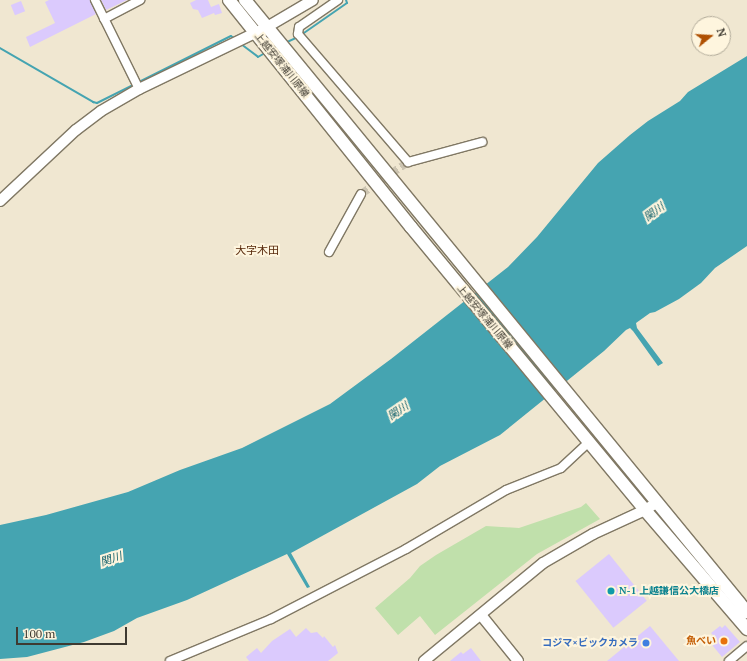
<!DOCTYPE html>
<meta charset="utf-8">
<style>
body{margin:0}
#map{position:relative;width:747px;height:661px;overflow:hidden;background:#f0e7d1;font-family:"PT Serif","Noto Sans JP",serif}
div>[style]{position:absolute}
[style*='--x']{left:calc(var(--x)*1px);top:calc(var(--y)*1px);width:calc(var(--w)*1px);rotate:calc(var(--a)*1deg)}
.green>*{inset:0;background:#c0e0ab}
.water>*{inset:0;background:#45a4b1}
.stream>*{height:2px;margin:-1px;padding:0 1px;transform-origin:1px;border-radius:1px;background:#45a4b1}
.building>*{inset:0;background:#dbcafd;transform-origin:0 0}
.minor-tunnel>*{height:8px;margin-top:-4px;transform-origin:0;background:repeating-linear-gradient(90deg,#ccc4b1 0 8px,transparent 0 12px)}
.roads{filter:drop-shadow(1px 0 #807864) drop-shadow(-1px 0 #807864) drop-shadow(0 1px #807864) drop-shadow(0 -1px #807864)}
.minor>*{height:8px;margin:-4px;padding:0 4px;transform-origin:4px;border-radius:4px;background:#fff}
.tertiary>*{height:10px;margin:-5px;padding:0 5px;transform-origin:5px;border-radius:5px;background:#fff}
.primary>*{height:12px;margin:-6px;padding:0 6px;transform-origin:6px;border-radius:6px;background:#fff}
.dots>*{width:11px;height:11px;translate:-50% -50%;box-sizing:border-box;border:2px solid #fef5de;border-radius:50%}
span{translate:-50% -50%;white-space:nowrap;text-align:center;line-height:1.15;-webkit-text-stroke:4px #fef5de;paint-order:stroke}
.street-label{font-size:10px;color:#3e3a31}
.culture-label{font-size:10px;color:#0d838f;font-weight:700}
.left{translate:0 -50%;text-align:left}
.food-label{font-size:10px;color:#c56008;font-weight:700}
.right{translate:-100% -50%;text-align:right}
.shop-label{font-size:10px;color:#366cbe;font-weight:700}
.water-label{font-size:11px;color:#12616b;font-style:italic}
.neighbourhood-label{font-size:11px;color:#57280a}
.north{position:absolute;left:691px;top:16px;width:40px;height:40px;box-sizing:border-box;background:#fef5de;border:1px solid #b1aa99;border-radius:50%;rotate:72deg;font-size:11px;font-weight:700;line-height:16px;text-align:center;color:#3e3a31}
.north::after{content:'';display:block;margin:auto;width:14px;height:18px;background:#af5002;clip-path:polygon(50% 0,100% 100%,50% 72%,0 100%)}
.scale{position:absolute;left:16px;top:627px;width:111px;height:18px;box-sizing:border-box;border:2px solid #3e3a31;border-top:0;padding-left:5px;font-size:12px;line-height:14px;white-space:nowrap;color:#3e3a31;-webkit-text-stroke:3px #fef5de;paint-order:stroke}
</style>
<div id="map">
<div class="green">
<i style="clip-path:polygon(586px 503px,600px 519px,537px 554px,435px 635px,420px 616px,398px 635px,375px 608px,410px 578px,420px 566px,436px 555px,486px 526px,519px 528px,581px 507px)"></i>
</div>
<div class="water">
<i style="clip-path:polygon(747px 56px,747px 246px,715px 268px,701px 283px,679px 299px,655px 312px,650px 313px,636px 323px,637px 328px,663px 363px,658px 366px,633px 331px,630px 328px,626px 330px,604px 351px,500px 435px,440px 466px,417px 484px,291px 553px,310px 587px,307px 588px,287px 554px,187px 600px,137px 618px,114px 631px,84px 642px,27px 657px,0 659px,0 525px,46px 515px,128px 492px,180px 470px,242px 448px,330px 404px,391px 359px,508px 267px,537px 237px,598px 163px,630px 135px,648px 121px,680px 101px,688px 92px)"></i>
</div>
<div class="stream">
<i style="--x:301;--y:35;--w:56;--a:-34.8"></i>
<i style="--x:347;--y:3;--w:3;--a:-108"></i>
<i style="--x:285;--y:43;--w:14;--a:-25"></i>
<i style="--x:241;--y:44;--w:21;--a:37"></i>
<i style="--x:258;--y:57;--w:8;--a:-30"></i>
<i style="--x:0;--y:48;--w:108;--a:30.1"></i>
<i style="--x:93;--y:102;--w:4;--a:14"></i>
<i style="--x:97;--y:103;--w:40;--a:-26.6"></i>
<i style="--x:137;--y:83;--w:105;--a:-26.6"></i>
<i style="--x:231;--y:36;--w:5;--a:37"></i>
</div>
<div class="building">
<i style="clip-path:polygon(49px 0,90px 0,96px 14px,30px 47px,26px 37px,55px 23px,45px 2px)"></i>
<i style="clip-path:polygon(101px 0,127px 0,106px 10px)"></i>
<i style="clip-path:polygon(196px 0,208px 0,211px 7px,219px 4px,222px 13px,215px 15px,214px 13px,202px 18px,198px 10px,193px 9px,190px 3px)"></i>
<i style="left:21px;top:1px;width:11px;height:11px;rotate:68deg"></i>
<i style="left:609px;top:554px;width:60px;height:43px;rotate:51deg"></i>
<i style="clip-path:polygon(725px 625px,740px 642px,722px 657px,708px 640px,713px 635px,711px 633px,720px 626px,722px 628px)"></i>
<i style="clip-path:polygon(650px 626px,679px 661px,607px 661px)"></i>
<i style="clip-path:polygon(306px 628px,311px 633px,317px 632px,323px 638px,324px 636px,333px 647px,335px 645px,338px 653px,328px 661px,249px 661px,246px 657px,257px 648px,261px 653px,272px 641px,290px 629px,296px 637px)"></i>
<i style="clip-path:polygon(471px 648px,481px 661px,450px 661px,461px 652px,463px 654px)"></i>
</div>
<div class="minor-tunnel">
<i style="--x:361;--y:194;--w:57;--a:-34.2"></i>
</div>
<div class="roads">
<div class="minor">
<i style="--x:95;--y:0;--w:99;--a:63.7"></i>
<i style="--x:338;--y:0;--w:47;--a:145.3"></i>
<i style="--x:299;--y:27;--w:7;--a:98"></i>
<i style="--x:298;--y:34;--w:169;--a:49.3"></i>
<i style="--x:408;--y:162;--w:77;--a:-15.1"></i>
<i style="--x:104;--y:19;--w:41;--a:-27.8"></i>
<i style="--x:329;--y:252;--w:66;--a:-61.1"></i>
<i style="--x:170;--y:661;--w:109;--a:-22.6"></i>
<i style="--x:271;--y:619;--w:152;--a:-27.4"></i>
<i style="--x:406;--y:549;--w:116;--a:-30.5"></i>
<i style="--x:506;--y:490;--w:59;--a:-21.8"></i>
<i style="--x:561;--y:468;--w:38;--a:-43"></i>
<i style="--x:729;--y:661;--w:23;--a:-40"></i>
</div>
<div class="tertiary">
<i style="--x:0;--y:201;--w:104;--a:-43.1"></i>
<i style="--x:76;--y:130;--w:31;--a:-37"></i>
<i style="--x:101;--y:111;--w:44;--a:-30.1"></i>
<i style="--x:139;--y:89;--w:142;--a:-25.8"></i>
<i style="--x:267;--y:27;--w:53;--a:-30.4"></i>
<i style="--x:481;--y:615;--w:59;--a:51.2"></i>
<i style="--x:424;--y:661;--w:154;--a:-39.5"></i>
<i style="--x:543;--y:563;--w:58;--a:-30.1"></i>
<i style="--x:593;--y:534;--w:57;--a:-24.8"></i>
<i style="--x:645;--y:510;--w:13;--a:-32"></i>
</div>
<div class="primary">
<i style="--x:229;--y:0;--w:291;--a:51.3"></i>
<i style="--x:411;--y:227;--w:367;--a:50.4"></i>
<i style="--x:645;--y:510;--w:157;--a:49.4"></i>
<i style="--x:245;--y:0;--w:792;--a:50.64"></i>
</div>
</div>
<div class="dots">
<i style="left:611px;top:591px;background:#0f9aa8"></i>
<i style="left:724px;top:641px;background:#e8710a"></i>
<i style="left:646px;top:643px;background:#3f7fe0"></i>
</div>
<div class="street-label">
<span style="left:282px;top:65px;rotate:51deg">上越安塚浦川原線</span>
<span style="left:485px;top:317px;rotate:50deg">上越安塚浦川原線</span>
</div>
<div class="culture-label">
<span class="left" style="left:619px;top:591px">N-1 上越謙信公大橋店</span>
</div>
<div class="food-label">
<span class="right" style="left:716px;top:641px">魚べい</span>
</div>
<div class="shop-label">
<span class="right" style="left:638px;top:643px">コジマ×ビックカメラ</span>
</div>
<div class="water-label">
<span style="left:654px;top:212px;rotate:-36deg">関川</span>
<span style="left:398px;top:411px;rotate:-34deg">関川</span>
<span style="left:111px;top:559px;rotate:-18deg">関川</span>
</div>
<div class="neighbourhood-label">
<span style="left:257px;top:250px">大字木田</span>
</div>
<div class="north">N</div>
<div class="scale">100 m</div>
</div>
